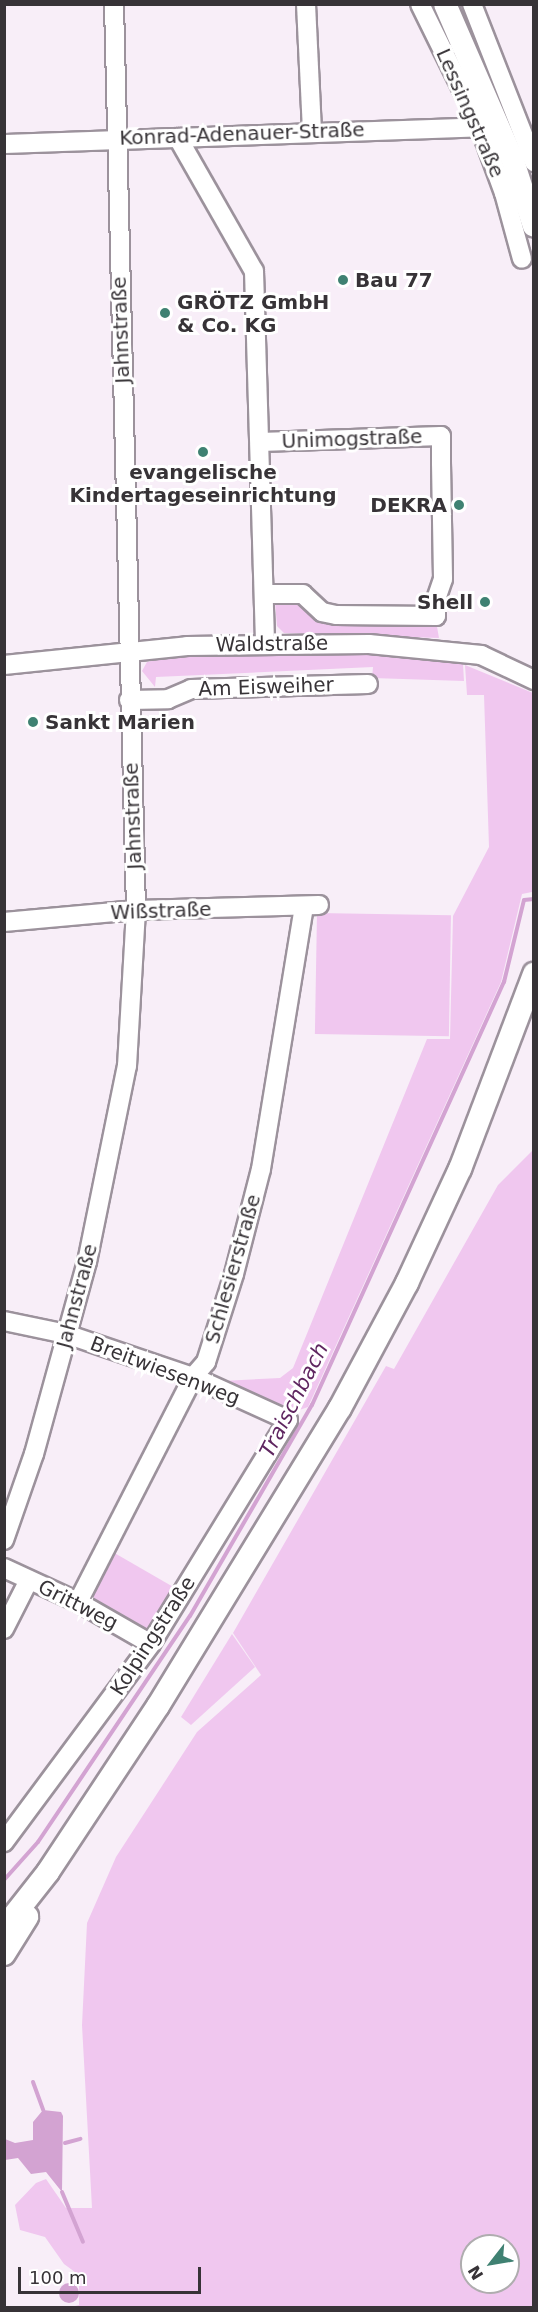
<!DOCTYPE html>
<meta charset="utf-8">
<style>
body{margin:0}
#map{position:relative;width:538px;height:2312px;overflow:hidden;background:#f8eef8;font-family:"DejaVu Sans",sans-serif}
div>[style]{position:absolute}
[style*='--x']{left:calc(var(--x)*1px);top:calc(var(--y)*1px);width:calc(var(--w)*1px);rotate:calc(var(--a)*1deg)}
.green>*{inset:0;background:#f0c7ef;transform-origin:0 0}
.water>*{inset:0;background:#d3a3d2}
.round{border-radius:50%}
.stream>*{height:4px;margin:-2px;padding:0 2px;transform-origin:2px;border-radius:2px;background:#d3a3d2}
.roads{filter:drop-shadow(2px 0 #9c929c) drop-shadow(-2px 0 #9c929c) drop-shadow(0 2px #9c929c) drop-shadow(0 -2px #9c929c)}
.minor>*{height:18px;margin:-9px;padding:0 9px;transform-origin:9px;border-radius:9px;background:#fff}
.major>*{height:22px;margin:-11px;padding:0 11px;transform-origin:11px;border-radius:11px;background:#fff}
.dots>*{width:16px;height:16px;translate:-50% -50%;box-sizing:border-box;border:3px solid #fff;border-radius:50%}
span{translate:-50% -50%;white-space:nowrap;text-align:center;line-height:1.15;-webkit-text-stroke:6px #fff;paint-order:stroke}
.street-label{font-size:20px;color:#373337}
.poi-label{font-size:20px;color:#373337;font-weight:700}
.left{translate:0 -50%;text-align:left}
.right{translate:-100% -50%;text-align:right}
.water-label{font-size:21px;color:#5f2660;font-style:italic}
.frame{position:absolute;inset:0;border:6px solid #373337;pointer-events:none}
.north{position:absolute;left:460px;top:2234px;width:60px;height:60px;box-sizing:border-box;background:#fff;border:2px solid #afadaf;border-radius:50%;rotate:239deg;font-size:16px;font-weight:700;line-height:24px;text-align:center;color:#373337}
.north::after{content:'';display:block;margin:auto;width:21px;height:27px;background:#3f8172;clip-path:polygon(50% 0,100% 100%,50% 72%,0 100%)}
.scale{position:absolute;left:18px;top:2267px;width:183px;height:27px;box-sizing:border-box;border:3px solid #373337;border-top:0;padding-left:8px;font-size:18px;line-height:21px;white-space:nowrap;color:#373337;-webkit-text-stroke:4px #fff;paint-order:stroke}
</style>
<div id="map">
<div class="green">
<i style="clip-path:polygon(298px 600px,324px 622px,436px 621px,439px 638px,284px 633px,277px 626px,275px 602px)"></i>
<i style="clip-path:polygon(271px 653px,420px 656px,463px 664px,464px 681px,372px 678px,373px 667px,156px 677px,155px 687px,142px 671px,147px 662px,164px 658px)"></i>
<i style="clip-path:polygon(465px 665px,533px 693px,532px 892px,522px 894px,501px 982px,308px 1407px,285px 1415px,222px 1381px,280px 1378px,293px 1368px,427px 1039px,450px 1039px,453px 916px,489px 847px,484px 695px,467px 695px)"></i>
<i style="left:317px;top:913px;width:134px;height:121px;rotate:1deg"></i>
<i style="clip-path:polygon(evenodd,533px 1150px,533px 2307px,71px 2307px,79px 2305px,79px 2275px,64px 2264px,45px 2237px,20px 2230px,15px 2205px,36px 2183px,46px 2179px,66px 2208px,92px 2208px,82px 2025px,87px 1923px,116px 1857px,197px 1732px,261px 1675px,233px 1633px,386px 1366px,394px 1369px,498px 1185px,533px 1150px,472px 2246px,508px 2246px,508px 2282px,472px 2282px,472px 2246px)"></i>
<i style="left:111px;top:1551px;width:78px;height:53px;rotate:30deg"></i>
<i style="clip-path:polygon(232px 1634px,255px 1667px,191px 1725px,181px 1717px)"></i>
</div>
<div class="water">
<i style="clip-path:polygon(43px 2110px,61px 2112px,63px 2116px,62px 2192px,46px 2172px,31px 2174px,18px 2158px,5px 2160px,5px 2139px,15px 2143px,33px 2140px,33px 2122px)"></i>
<i class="round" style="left:59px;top:2283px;width:20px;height:20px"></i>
</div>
<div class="stream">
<i style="--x:4;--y:1880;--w:51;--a:-48.2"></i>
<i style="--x:38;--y:1842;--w:272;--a:-56.1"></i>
<i style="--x:190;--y:1616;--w:244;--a:-60"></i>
<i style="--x:312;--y:1405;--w:465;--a:-65.6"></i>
<i style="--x:504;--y:982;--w:84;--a:-76.3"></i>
<i style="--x:524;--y:900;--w:10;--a:-6"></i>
<i style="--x:33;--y:2082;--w:30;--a:70"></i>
<i style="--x:65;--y:2143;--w:16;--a:-15"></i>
<i style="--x:62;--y:2192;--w:54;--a:67.2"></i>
</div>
<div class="roads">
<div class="minor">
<i style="--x:306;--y:4;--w:126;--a:87.3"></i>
<i style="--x:420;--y:4;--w:131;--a:63.8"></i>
<i style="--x:478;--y:122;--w:76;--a:69.9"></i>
<i style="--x:504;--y:193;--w:68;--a:74.7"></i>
<i style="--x:472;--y:4;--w:170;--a:68.6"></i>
<i style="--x:178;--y:138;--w:153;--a:60.3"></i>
<i style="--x:254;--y:271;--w:372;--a:88.3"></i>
<i style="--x:4;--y:144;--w:476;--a:-2"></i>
<i style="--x:260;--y:442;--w:181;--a:-1.9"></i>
<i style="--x:441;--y:436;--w:27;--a:90"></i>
<i style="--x:441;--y:463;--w:116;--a:89"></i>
<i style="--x:443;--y:579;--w:21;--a:109"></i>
<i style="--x:436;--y:599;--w:17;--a:90"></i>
<i style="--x:436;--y:616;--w:100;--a:-179.4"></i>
<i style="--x:336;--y:615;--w:14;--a:-168"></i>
<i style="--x:322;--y:612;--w:26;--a:-137"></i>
<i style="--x:303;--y:594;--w:39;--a:180"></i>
<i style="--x:4;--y:665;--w:184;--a:-5.9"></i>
<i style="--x:187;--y:646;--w:182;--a:-0.6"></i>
<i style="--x:369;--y:644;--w:113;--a:5.6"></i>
<i style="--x:481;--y:655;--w:59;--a:25.3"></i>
<i style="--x:129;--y:700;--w:39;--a:-1"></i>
<i style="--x:168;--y:699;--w:25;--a:-23"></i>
<i style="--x:191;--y:689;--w:177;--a:-1.6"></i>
<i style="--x:4;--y:922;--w:133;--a:-5.2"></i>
<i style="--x:136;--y:910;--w:183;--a:-1.6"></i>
<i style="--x:4;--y:1321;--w:63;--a:11.8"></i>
<i style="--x:66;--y:1334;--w:134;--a:18.7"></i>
<i style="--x:193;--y:1377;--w:104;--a:24.4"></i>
<i style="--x:288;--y:1420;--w:263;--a:121.5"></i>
<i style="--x:151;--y:1644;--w:247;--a:126.6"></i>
<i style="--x:4;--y:1540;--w:91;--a:-70.8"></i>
<i style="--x:34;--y:1454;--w:199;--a:-74.6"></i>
<i style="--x:87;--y:1262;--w:200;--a:-78.5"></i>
<i style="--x:127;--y:1066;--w:156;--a:-86.7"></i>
<i style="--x:136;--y:910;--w:906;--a:-91.39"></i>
<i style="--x:4;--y:1568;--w:81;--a:24.7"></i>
<i style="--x:78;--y:1602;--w:84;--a:29.9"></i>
<i style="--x:78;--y:1602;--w:253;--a:-62.9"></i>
<i style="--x:193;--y:1377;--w:20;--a:-49"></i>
<i style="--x:206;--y:1362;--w:92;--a:-72.3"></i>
<i style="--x:234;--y:1274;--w:108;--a:-75.6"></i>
<i style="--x:261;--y:1169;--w:266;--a:-80.7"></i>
<i style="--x:4;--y:1629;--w:55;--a:-63"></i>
</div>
<div class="major">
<i style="--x:445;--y:4;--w:168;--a:66.5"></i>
<i style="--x:512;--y:158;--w:71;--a:72.1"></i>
<i style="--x:4;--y:1928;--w:71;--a:-51.8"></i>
<i style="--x:48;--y:1872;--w:199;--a:-56.5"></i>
<i style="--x:158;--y:1706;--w:349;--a:-58.6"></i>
<i style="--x:340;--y:1408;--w:142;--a:-61.8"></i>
<i style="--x:407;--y:1283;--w:126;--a:-65.1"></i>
<i style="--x:460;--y:1169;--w:209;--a:-69.2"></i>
<i style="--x:4;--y:1954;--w:44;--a:-58.1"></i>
</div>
</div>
<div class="dots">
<i style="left:343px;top:280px;background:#3f8172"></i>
<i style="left:165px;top:313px;background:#3f8172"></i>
<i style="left:203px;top:452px;background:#3f8172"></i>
<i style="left:459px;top:505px;background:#3f8172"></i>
<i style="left:485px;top:602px;background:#3f8172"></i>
<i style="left:33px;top:722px;background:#3f8172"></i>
</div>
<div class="street-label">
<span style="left:470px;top:113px;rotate:66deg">Lessingstraße</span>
<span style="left:242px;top:134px;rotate:-2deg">Konrad-Adenauer-Straße</span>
<span style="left:121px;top:330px;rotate:-92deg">Jahnstraße</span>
<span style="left:352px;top:439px;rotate:-2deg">Unimogstraße</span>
<span style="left:272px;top:644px;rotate:-1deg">Waldstraße</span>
<span style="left:266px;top:687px;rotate:-2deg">Am Eisweiher</span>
<span style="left:133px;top:816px;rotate:-92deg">Jahnstraße</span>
<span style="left:161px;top:911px;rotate:-2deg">Wißstraße</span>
<span style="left:233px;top:1269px;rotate:-74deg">Schlesierstraße</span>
<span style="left:77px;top:1296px;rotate:-75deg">Jahnstraße</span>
<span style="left:165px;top:1371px;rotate:21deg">Breitwiesenweg</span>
<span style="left:78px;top:1605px;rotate:27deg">Grittweg</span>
<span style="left:153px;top:1636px;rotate:-57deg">Kolpingstraße</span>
</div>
<div class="poi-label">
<span class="left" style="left:355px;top:280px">Bau 77</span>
<span class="left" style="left:177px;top:314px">GRÖTZ GmbH<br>&amp; Co. KG</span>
<span style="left:203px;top:484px">evangelische<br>Kindertageseinrichtung</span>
<span class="right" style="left:447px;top:505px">DEKRA</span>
<span class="right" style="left:473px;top:602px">Shell</span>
<span class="left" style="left:45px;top:722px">Sankt Marien</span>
</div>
<div class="water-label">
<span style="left:294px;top:1400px;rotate:-63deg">Traischbach</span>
</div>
<div class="frame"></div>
<div class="north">N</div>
<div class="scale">100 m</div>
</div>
